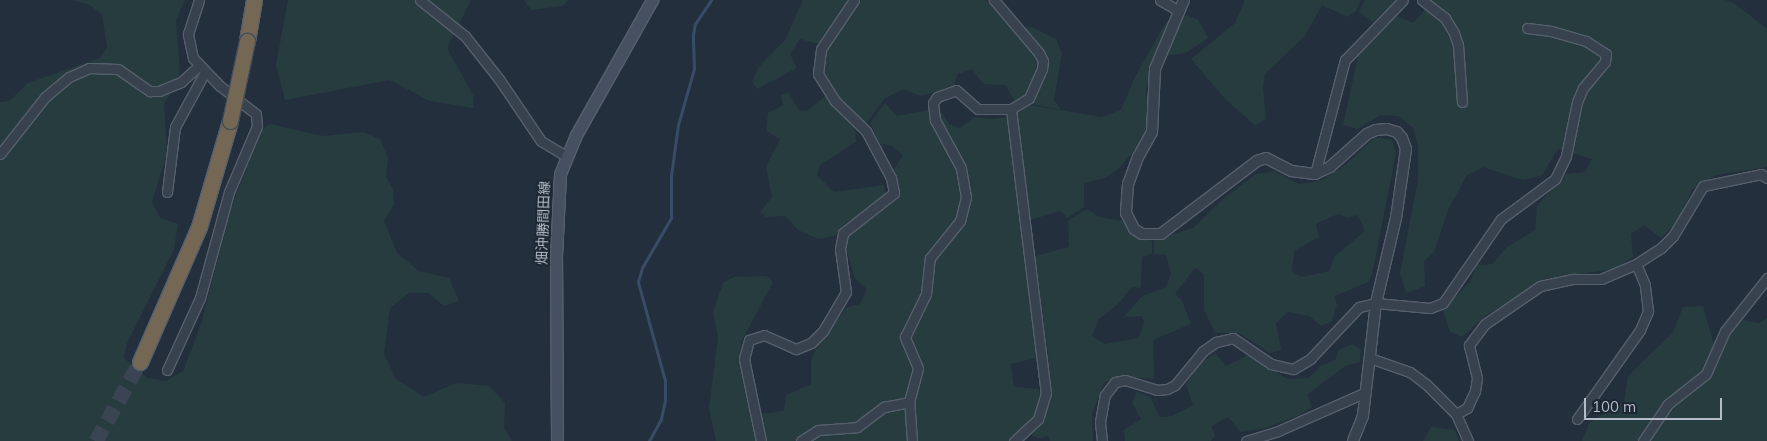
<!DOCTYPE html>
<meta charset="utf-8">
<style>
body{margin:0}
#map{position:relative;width:1767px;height:441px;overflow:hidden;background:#242f3e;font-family:Mulish,"Noto Sans JP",sans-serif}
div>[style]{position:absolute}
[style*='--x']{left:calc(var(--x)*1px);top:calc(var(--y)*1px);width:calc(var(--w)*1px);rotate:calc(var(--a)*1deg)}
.green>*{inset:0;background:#263c3f}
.stream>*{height:2.5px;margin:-1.25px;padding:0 1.25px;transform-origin:1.25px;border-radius:1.25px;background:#394c67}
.motorway-tunnel>*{height:15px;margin-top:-7.5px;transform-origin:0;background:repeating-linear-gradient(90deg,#3a4453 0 15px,transparent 0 23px)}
.roads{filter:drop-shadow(1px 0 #565f6c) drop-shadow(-1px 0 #565f6c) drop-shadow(0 1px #565f6c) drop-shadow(0 -1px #565f6c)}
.minor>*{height:9px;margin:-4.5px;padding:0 4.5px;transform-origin:4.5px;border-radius:4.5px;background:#38414e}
.tertiary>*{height:10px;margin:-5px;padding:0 5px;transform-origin:5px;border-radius:5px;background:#38414e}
.secondary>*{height:11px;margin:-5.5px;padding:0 5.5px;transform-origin:5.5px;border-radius:5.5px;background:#465061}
.motorway>*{height:15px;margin:-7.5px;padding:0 7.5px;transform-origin:7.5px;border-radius:7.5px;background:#746855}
.bridges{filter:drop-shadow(1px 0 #434c59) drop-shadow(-1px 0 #434c59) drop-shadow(0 1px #434c59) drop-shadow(0 -1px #434c59)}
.motorway-bridge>*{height:15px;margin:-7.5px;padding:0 7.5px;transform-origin:7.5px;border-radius:7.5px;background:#746855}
span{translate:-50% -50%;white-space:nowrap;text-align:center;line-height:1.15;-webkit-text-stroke:4px #1d2633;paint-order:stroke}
.street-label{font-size:14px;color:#b4bcc9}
.scale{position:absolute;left:1584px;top:398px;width:138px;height:22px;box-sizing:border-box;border:2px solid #b4bcc9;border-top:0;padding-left:6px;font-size:15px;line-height:18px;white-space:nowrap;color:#b4bcc9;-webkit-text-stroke:4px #1d2633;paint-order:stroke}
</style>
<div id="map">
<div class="green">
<i style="clip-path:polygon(71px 0,185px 0,176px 20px,180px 70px,174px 89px,164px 103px,167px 154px,152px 202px,160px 218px,178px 224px,174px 249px,127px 343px,124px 358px,147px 378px,166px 381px,183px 371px,201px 324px,230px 211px,261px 131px,270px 124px,323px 136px,364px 132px,380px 139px,388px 158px,386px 177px,393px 189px,394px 205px,384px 221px,397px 253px,419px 271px,449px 278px,459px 301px,444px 306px,428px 293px,409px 293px,390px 308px,384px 354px,396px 379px,424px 397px,456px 383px,489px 386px,505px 403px,504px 428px,512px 441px,0 441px,0 102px,9px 101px,28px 83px,100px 58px,107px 47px,102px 15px,90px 5px)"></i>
<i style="clip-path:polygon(288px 0,471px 0,447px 48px,473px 95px,474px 108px,430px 101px,390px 80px,285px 100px,276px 65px)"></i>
<i style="clip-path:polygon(524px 0,568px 0,563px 6px,531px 10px)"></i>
<i style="clip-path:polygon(803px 0,986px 0,1012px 30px,1031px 27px,1056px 39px,1062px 53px,1054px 100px,1061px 110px,1014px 100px,1005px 85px,983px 84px,972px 69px,958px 74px,953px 87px,920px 96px,903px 89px,885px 98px,867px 122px,855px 126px,856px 142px,820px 165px,817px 175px,834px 192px,884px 185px,886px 197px,845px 224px,835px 236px,818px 239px,798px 230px,785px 216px,766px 217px,760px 212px,772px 197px,766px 167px,780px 139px,766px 131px,768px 113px,783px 105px,781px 96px,788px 92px,799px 110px,807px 111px,834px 89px,823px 69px,819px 44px,800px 39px,790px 54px,797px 68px,757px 89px,752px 82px,758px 68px,785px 40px)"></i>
<i style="clip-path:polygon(1245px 0,1361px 0,1356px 11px,1347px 17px,1322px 5px,1305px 36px,1265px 74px,1263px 88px,1266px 119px,1255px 125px,1226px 100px,1191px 59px,1235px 23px)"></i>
<i style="clip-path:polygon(1365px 0,1396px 0,1373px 23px,1359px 12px)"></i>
<i style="clip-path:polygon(1429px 0,1725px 0,1734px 3px,1767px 29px,1767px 167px,1716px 175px,1692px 190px,1679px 220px,1661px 238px,1644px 225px,1631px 234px,1633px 257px,1614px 269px,1544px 279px,1484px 317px,1462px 337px,1450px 332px,1443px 310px,1470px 282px,1477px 265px,1492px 264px,1507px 247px,1535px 230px,1537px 206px,1566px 174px,1585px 172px,1592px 159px,1558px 149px,1542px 175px,1523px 180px,1483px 167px,1467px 175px,1448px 210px,1434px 252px,1424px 261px,1425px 286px,1406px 293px,1400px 273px,1418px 180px,1418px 146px,1413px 128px,1399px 116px,1381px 115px,1357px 129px,1343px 125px,1359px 52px,1394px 15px,1413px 23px,1428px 6px)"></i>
<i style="clip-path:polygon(1187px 15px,1198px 20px,1208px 38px,1186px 53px,1156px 57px,1146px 88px,1148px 124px,1142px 141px,1121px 166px,1106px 178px,1084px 183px,1084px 207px,1067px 218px,1061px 211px,1019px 223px,1028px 258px,1036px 358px,1011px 364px,1014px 387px,1039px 389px,1041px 407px,1028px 426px,1009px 441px,716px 441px,709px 408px,718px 337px,713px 312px,723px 283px,734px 277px,766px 276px,773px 282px,741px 342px,741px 364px,754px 415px,784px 411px,786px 395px,811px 384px,811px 360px,817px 347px,847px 307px,860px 304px,867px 289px,855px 279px,844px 241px,851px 230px,896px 200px,899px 188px,894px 169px,903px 155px,891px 145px,880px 144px,870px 123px,885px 103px,897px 116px,939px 108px,949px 124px,960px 128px,974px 117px,993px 119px,1015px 115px,1030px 105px,1101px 117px,1121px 110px,1135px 77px,1166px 22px)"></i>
<i style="clip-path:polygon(evenodd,1375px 137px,1392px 140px,1396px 153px,1372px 275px,1368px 282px,1335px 296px,1337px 305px,1332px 321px,1321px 326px,1309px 316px,1288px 312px,1276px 323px,1281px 350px,1270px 353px,1239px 333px,1215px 333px,1204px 310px,1204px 274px,1195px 268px,1175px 294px,1182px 301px,1191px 324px,1153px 340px,1154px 379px,1118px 376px,1104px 383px,1092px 414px,1093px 441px,1050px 441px,1048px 436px,1040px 439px,1031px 435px,1047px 409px,1049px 391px,1048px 352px,1035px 256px,1069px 247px,1068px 221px,1087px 209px,1099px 217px,1123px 221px,1133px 233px,1152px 241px,1152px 253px,1142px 257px,1141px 288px,1132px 287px,1118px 304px,1099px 319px,1092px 336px,1104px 344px,1139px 338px,1144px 322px,1142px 316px,1124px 317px,1141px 297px,1166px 287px,1171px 274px,1166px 255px,1154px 254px,1154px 240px,1193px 228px,1225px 197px,1256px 174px,1275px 171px,1298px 184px,1320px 181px,1343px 167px,1375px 137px,1338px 214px,1348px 218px,1358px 215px,1365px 231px,1335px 256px,1329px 271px,1302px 277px,1292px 271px,1295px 250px,1319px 237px,1316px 224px,1338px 214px)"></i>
<i style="clip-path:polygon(1703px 306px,1717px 356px,1737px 319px,1759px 323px,1767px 318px,1767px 441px,1582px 441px,1590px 422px,1624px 402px,1628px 376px,1673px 332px,1683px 307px)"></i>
<i style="clip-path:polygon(1352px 344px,1361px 349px,1360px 362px,1345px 366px,1307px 395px,1312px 407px,1300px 415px,1265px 428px,1241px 432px,1228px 417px,1212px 426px,1215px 436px,1211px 441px,1125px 441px,1124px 430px,1141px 419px,1132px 403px,1137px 392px,1150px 397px,1160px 417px,1172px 416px,1193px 405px,1186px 385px,1199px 364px,1215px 353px,1226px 366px,1249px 355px,1287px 379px,1309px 378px,1320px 366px,1335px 360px,1339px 350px)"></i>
<i style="clip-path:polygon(1431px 427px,1455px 430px,1459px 441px,1423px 441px)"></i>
</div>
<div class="stream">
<i style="--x:649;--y:441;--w:25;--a:-61"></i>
<i style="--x:661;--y:419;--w:19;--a:-78"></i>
<i style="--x:665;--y:400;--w:19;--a:-90"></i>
<i style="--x:665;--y:381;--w:103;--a:-105.3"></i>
<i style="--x:638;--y:282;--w:15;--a:-74"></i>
<i style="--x:642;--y:268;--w:58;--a:-59.9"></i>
<i style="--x:671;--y:218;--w:42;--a:-90"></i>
<i style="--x:671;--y:176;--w:51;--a:-82.2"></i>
<i style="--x:678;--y:125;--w:58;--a:-74.1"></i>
<i style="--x:694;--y:69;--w:34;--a:-92"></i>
<i style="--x:693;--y:35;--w:11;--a:-80"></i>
<i style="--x:695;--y:24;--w:29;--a:-56"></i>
</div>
<div class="motorway-tunnel">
<i style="--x:96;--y:441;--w:90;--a:-60.9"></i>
</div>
<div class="roads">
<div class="minor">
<i style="--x:420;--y:0;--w:58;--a:38.7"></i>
<i style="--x:465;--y:36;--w:55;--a:51.7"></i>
<i style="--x:499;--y:79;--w:75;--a:55.9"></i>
<i style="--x:541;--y:141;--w:29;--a:31"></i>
<i style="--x:1160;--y:0;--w:22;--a:30"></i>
<i style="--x:1422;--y:0;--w:29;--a:38"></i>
<i style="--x:1445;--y:18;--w:17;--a:59"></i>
<i style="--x:1454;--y:33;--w:13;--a:72"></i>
<i style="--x:1458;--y:45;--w:57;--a:86"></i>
<i style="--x:1011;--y:109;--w:286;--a:83"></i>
<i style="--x:1046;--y:393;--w:27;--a:107"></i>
<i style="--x:1038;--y:419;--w:33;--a:137"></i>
<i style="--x:0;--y:154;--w:73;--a:-51.7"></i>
<i style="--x:45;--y:97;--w:31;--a:-40"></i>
<i style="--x:69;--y:77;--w:22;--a:-24"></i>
<i style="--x:89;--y:68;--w:29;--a:2"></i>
<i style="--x:118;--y:69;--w:39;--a:35"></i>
<i style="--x:150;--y:91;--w:9;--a:0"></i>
<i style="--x:159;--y:91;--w:24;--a:-22"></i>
<i style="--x:181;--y:82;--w:24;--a:-42"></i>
<i style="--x:1315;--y:174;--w:118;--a:-75.3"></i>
<i style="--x:1345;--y:60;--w:83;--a:-46"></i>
<i style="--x:167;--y:192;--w:65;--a:-83"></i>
<i style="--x:175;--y:127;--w:63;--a:-61.4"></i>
<i style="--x:1370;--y:358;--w:42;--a:19.3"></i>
<i style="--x:1410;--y:372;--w:20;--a:37"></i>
<i style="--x:1426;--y:384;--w:42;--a:45"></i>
<i style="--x:1456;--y:414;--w:30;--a:66"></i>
<i style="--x:167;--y:370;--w:79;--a:-65.4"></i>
<i style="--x:200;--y:298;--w:110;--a:-74.7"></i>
<i style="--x:229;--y:192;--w:72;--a:-67"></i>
<i style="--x:257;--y:126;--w:12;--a:-95"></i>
<i style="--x:256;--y:114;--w:46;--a:-142.1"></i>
<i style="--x:220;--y:86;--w:39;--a:-134"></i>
<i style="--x:193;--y:58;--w:25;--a:-102"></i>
<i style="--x:188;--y:34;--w:36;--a:-72"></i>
<i style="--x:1456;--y:414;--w:13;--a:-29"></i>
<i style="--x:1467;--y:408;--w:19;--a:-65"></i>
<i style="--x:1475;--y:391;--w:13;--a:-81"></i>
<i style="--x:1477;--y:378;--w:34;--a:-104"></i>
<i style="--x:1469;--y:345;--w:26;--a:-53"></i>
<i style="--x:1485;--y:324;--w:67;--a:-34.6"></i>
<i style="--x:1540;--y:286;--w:35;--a:-12"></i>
<i style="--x:1574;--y:279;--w:27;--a:0"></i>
<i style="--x:1601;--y:279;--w:38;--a:-23"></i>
<i style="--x:1636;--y:264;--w:30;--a:-33"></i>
<i style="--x:1661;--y:248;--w:17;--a:-45"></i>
<i style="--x:1673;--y:236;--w:58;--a:-59"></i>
<i style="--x:1703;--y:186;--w:59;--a:-11.7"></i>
<i style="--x:1761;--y:174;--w:7;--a:34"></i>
<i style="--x:1577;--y:419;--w:109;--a:-54.7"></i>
<i style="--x:1640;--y:330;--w:21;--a:-67"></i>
<i style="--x:1648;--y:311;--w:26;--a:-97"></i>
<i style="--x:1645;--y:285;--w:23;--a:-113"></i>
<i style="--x:761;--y:441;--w:84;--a:-101.7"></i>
<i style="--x:744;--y:359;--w:20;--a:-75"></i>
<i style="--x:749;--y:340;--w:16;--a:-18"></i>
<i style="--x:764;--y:335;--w:35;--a:24"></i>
<i style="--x:796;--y:349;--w:16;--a:-22"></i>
<i style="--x:811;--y:343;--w:17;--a:-45"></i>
<i style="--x:823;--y:331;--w:45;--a:-59.5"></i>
<i style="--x:846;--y:292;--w:43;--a:-97.9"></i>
<i style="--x:840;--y:249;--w:16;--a:-79"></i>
<i style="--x:843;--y:233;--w:65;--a:-38.1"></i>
<i style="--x:894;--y:193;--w:15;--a:-101"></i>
<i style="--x:891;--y:178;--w:53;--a:-118"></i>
<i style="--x:866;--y:131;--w:43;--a:-135.9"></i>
<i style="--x:835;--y:101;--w:32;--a:-122"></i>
<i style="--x:818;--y:74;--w:25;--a:-83"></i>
<i style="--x:821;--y:49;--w:59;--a:-56"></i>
<i style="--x:801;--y:441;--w:20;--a:-33"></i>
<i style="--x:818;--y:430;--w:39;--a:-4"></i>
<i style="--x:857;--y:427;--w:34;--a:-37"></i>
<i style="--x:884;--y:407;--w:25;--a:-11"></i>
<i style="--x:912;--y:441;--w:39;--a:-94"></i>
<i style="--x:909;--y:402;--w:35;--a:-75"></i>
<i style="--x:918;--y:368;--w:34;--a:-113"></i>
<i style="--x:905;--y:337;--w:48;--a:-64"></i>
<i style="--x:926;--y:294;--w:36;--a:-84"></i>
<i style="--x:930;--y:258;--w:48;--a:-51"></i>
<i style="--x:960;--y:221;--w:25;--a:-76"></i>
<i style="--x:966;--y:197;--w:29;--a:-100"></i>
<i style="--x:961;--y:168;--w:55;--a:-118.4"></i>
<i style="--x:935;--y:120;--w:17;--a:-97"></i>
<i style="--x:933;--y:103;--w:7;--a:-56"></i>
<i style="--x:937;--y:97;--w:20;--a:-20"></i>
<i style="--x:956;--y:90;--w:29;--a:41"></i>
<i style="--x:978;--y:109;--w:33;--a:0"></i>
<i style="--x:1011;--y:109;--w:21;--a:-31"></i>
<i style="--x:1029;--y:98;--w:32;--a:-66"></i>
<i style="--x:1042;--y:69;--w:8;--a:-83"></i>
<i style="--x:1043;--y:61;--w:9;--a:-117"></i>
<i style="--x:1039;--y:53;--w:70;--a:-130.3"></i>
<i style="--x:1102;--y:441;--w:19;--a:-96"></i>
<i style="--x:1100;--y:422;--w:27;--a:-80"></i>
<i style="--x:1105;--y:395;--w:16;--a:-52"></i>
<i style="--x:1115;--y:382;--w:10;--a:-11"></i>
<i style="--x:1125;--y:380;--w:34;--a:17"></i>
<i style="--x:1157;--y:390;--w:10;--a:-6"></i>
<i style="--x:1167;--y:389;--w:9;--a:-27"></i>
<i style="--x:1175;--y:385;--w:44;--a:-50.5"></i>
<i style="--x:1203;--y:351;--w:16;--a:-35"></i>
<i style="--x:1216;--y:342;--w:17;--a:-13"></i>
<i style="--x:1233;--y:338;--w:46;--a:34.4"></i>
<i style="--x:1271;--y:364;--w:23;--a:13"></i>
<i style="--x:1293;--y:369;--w:20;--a:-30"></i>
<i style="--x:1310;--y:359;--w:71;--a:-46.7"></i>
<i style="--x:1359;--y:307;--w:17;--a:-13"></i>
<i style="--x:1376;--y:303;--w:54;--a:5.3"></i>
<i style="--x:1430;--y:308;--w:14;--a:-21"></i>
<i style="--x:1443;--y:303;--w:102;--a:-55.4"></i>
<i style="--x:1501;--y:219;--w:67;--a:-36.5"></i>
<i style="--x:1555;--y:179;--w:25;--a:-64"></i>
<i style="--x:1566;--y:156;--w:55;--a:-78.5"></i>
<i style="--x:1577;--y:102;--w:15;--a:-67"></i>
<i style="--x:1583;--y:88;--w:34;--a:-50"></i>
<i style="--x:1605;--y:62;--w:8;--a:-83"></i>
<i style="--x:1606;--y:54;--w:24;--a:-147"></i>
<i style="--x:1586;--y:41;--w:36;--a:-164"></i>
<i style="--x:1551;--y:31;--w:24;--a:-173"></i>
<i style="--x:1246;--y:441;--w:34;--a:-17"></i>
<i style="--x:1278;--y:431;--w:96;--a:-23.9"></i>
<i style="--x:1643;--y:441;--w:45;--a:-56"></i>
<i style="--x:1668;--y:404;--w:48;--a:-38.3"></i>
<i style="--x:1706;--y:374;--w:47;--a:-66.2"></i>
<i style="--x:1725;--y:331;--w:68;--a:-51.6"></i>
</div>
<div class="tertiary">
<i style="--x:1184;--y:0;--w:75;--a:112.8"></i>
<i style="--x:1155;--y:69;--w:63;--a:92.7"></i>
<i style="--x:1152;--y:132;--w:29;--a:119"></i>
<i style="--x:1138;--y:157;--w:29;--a:110"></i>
<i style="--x:1128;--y:184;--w:29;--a:94"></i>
<i style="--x:1126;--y:213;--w:18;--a:63"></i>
<i style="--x:1134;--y:229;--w:9;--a:32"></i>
<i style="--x:1142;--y:234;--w:19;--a:0"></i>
<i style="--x:1161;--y:234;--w:121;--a:-37.2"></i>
<i style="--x:1257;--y:161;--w:9;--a:-18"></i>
<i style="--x:1266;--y:158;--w:28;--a:27"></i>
<i style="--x:1291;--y:171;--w:24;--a:7"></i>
<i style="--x:1315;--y:174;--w:17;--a:-25"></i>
<i style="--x:1330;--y:167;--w:50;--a:-41.7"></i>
<i style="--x:1367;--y:134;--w:10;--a:-24"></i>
<i style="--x:1376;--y:130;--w:11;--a:-5"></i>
<i style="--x:1387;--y:129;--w:10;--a:17"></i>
<i style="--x:1397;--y:132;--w:8;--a:50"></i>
<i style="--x:1402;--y:138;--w:12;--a:70"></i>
<i style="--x:1406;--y:149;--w:70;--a:98.2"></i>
<i style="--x:1396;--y:218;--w:87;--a:103.2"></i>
<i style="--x:1376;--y:303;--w:114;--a:96.6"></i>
<i style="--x:1363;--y:416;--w:27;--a:112"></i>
</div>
<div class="secondary">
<i style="--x:557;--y:441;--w:185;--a:-90.3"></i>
<i style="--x:556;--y:256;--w:82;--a:-87.2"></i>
<i style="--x:560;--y:174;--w:42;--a:-67.7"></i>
<i style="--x:576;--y:135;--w:155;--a:-60.6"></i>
</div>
<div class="motorway">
<i style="--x:247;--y:41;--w:42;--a:-80.3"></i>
<i style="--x:140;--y:362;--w:147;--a:-66.4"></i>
<i style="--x:199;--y:227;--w:110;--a:-73.7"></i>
</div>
</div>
<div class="bridges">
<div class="motorway-bridge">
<i style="--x:230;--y:121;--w:82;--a:-78"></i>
</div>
</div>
<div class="street-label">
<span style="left:543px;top:223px;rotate:-88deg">畑沖勝間田線</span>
</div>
<div class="scale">100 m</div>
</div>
